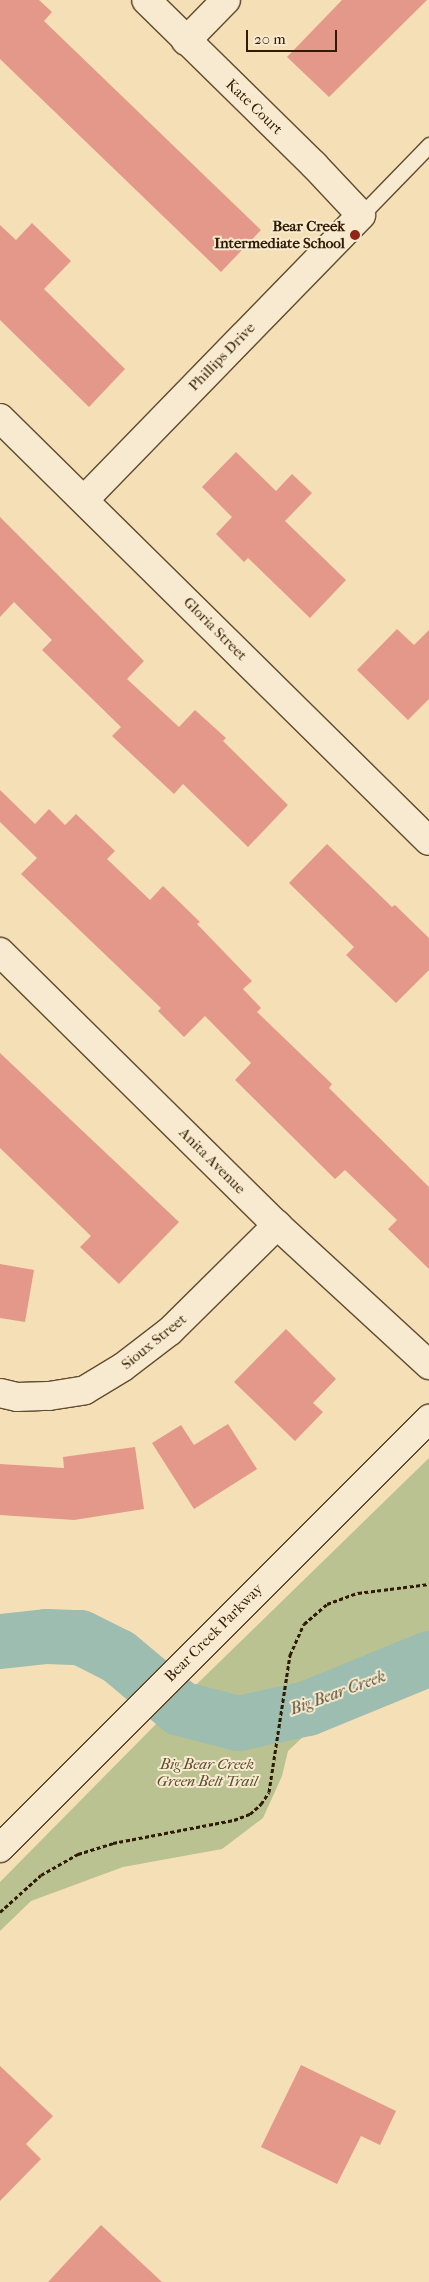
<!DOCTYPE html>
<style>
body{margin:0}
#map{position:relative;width:429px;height:2282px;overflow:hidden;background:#f4dfb7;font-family:"IM FELL French Canon",serif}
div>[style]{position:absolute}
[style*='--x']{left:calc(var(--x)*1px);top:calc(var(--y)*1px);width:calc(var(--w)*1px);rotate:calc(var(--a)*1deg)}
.green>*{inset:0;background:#b9c290}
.river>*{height:55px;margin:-27.5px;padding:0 27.5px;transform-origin:27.5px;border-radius:27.5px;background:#9cbdaf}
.building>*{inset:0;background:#e4988a}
.path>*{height:3px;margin-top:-1.5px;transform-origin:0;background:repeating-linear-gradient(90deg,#301b00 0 4px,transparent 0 6.5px)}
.roads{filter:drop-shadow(1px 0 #614c2e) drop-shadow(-1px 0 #614c2e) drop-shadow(0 1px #614c2e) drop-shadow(0 -1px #614c2e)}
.service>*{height:15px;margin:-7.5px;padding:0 7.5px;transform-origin:7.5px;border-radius:7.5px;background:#f8ead0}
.minor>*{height:28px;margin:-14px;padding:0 14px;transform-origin:14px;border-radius:14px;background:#f8ead0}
.secondary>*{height:28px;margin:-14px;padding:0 14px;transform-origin:14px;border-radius:14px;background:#f8ead0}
.dots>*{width:14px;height:14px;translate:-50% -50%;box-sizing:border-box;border:2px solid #f8ead0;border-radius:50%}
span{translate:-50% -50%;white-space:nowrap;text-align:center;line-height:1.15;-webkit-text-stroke:4px #f8ead0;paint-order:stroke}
.street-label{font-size:15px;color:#301b00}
.poi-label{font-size:15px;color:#301b00;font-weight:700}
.right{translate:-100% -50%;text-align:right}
.park-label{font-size:15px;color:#594d2b;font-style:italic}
.water-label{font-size:16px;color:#504c35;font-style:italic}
.scale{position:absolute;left:246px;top:30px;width:91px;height:22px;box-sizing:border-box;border:2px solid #301b00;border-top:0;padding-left:6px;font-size:15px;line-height:18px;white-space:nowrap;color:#301b00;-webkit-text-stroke:4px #f8ead0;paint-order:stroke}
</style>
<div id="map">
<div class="green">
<i style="clip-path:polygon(429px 1458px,429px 1663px,342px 1700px,288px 1751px,282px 1776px,263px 1818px,222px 1849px,123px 1867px,31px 1901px,0 1931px,0 1882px,163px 1717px)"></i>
</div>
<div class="river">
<i style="--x:0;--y:1641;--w:46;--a:-6.2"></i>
<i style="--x:46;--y:1636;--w:34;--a:2"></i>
<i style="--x:80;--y:1637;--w:42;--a:26.6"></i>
<i style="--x:118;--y:1656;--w:81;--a:40"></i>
<i style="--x:180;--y:1708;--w:60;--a:14.5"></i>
<i style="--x:238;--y:1723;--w:71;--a:-12.3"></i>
<i style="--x:307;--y:1708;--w:132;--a:-22.3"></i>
</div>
<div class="building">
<i style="clip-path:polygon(0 0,39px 0,52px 12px,44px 21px,261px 230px,221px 272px,0 59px)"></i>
<i style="clip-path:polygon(342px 0,427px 0,329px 97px,287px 57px)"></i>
<i style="clip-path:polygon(32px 223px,71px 261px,44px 289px,125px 369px,89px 407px,0 320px,0 225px,16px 240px)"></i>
<i style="clip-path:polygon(236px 452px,276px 491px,292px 474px,312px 493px,285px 521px,346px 580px,310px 618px,248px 558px,244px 562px,216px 534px,232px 517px,202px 487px)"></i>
<i style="clip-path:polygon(0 517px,144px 661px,127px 679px,179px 727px,195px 710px,226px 738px,223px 741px,288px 805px,248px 847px,183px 784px,174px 794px,112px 736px,121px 727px,42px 650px,52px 640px,14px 602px,0 617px)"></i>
<i style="clip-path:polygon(397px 629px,414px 645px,429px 630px,429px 699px,408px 720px,357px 670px)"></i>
<i style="clip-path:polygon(0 790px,35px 824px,49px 809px,65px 825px,76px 814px,115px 851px,107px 859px,150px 900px,163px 886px,200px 922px,197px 924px,252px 981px,243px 989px,261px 1008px,257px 1012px,332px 1084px,329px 1088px,429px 1187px,429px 1269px,388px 1229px,397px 1220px,345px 1170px,335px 1179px,235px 1080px,251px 1063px,205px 1016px,184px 1037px,158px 1011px,161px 1008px,21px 874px,37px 858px,0 822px)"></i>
<i style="clip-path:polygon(327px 844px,392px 907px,395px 905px,429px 938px,429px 970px,396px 1003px,346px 955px,354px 947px,289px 883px)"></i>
<i style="clip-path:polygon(0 1053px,179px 1222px,119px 1284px,80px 1247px,91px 1236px,0 1148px)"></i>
<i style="clip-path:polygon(0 1264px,34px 1270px,25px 1322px,0 1318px)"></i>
<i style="clip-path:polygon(286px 1329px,336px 1379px,313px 1403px,323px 1412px,295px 1441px,234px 1382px)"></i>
<i style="clip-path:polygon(228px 1424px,257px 1469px,194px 1509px,152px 1443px,181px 1425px,194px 1445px)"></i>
<i style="clip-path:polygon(135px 1447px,144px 1509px,74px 1520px,0 1515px,0 1464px,64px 1468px,63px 1457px)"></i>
<i style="clip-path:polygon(301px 2065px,396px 2111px,380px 2145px,361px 2136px,337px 2184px,261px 2147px)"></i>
<i style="clip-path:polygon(0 2066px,53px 2116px,26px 2144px,41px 2159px,0 2201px)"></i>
<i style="clip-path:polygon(101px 2225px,162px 2282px,48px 2282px)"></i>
</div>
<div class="path">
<i style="--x:0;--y:1912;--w:55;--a:-42.1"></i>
<i style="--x:41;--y:1875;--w:43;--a:-29.6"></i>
<i style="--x:78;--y:1854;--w:37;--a:-17"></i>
<i style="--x:113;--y:1843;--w:123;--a:-10.8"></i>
<i style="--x:234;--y:1820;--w:17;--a:-21"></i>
<i style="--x:250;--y:1814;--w:15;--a:-42"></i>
<i style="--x:261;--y:1804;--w:14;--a:-56"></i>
<i style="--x:269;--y:1792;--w:139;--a:-81.3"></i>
<i style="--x:290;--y:1655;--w:34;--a:-66"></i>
<i style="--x:304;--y:1624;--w:30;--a:-41"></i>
<i style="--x:327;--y:1604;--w:33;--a:-20"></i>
<i style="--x:358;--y:1593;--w:72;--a:-7.2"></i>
</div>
<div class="roads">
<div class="service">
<i style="--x:361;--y:215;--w:98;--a:-45.8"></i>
</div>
<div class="minor">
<i style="--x:186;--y:41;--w:57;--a:-45.7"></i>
<i style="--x:0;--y:418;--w:602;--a:44.6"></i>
<i style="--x:84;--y:500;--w:397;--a:-45.8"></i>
<i style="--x:361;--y:215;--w:69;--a:-133.2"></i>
<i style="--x:314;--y:165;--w:235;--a:-135.5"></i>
<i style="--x:0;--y:952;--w:389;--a:44.6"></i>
<i style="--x:277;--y:1225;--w:207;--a:42.6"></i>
<i style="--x:0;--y:1393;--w:17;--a:13"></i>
<i style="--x:17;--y:1397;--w:32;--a:-2"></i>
<i style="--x:49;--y:1396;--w:36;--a:-9"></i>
<i style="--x:85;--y:1390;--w:44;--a:-31.2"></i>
<i style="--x:123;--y:1367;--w:59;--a:-37.5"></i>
<i style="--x:170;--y:1331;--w:151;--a:-44.7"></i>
</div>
<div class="secondary">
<i style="--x:0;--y:1848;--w:607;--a:-45"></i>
</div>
</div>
<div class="dots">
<i style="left:355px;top:235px;background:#8f2418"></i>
</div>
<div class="street-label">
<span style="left:254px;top:107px;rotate:44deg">Kate Court</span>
<span style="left:222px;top:357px;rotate:-46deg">Phillips Drive</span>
<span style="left:215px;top:629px;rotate:45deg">Gloria Street</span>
<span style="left:212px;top:1161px;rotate:45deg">Anita Avenue</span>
<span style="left:154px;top:1342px;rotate:-39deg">Sioux Street</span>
<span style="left:214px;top:1633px;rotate:-45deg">Bear Creek Parkway</span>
</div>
<div class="poi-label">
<span class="right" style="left:345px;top:235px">Bear Creek<br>Intermediate School</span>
</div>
<div class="park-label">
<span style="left:207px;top:1773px">Big Bear Creek<br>Green Belt Trail</span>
</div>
<div class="water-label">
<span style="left:338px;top:1693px;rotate:-20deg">Big Bear Creek</span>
</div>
<div class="scale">20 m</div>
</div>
